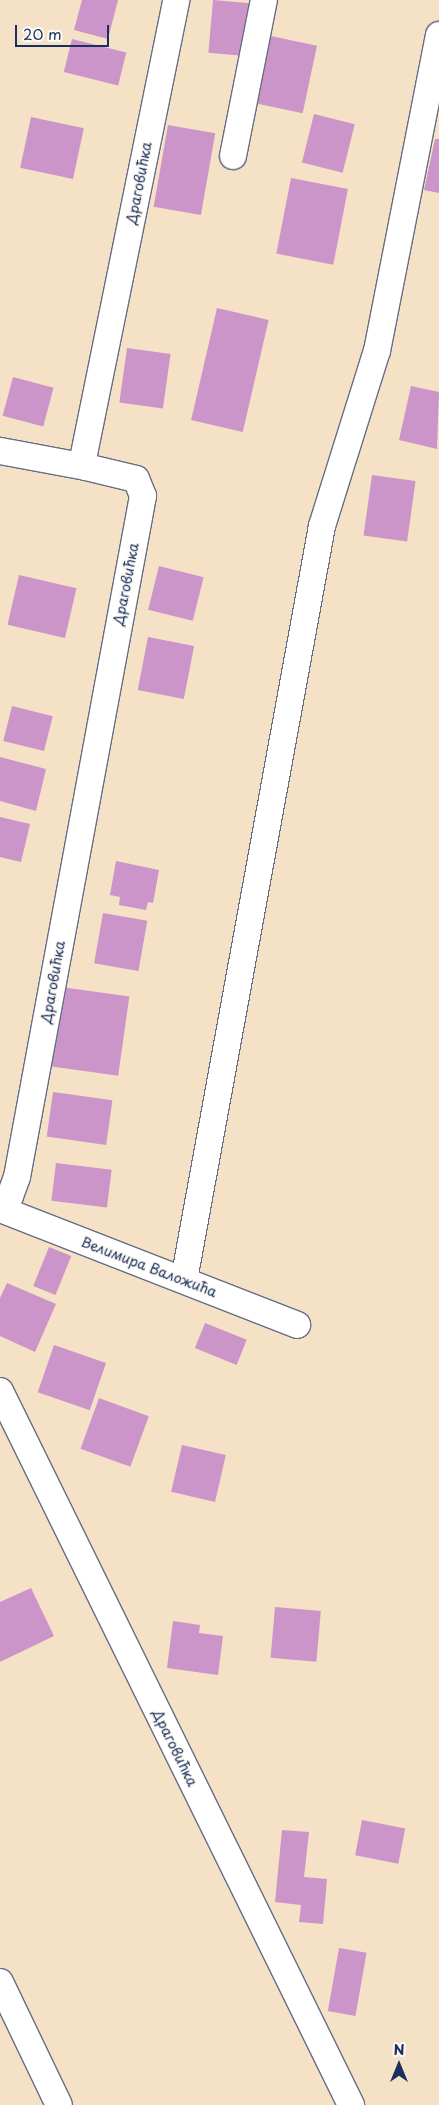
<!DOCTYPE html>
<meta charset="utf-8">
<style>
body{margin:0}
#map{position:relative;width:439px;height:2105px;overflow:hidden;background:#f4e1c6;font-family:"Playpen Sans",sans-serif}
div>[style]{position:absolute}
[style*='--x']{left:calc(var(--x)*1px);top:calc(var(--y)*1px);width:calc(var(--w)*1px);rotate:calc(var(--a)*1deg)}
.building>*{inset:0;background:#cc95c9;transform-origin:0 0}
.roads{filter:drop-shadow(1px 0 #676d82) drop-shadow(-1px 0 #676d82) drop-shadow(0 1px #676d82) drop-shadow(0 -1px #676d82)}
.minor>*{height:26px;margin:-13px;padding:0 13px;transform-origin:13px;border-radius:13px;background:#fff}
span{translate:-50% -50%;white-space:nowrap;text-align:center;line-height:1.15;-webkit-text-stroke:4px #fdfcf7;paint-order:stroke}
.street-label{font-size:14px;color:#1b2f5e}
.north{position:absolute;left:374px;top:2040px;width:50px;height:50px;-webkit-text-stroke:4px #fdfcf7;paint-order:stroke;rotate:0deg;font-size:14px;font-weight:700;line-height:20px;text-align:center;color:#1b2f5e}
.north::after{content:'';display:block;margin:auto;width:18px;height:22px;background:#1b2f5e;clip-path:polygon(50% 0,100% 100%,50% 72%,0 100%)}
.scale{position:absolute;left:15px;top:25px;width:94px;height:22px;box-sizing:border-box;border:2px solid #1b2f5e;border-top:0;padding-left:6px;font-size:15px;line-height:18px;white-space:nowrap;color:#1b2f5e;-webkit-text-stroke:4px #fdfcf7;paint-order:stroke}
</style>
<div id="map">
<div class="building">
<i style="clip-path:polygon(82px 0,118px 0,108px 39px,74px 30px)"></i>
<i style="left:213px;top:0;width:43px;height:53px;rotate:5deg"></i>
<i style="left:271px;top:36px;width:47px;height:69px;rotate:12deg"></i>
<i style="left:72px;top:39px;width:56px;height:34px;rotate:14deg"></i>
<i style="left:314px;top:114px;width:42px;height:50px;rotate:14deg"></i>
<i style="left:31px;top:117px;width:54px;height:52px;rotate:12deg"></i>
<i style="left:168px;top:125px;width:48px;height:83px;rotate:10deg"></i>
<i style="clip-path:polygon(435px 139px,439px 139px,439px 193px,424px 190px)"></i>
<i style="left:291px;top:178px;width:58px;height:77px;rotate:11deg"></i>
<i style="left:217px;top:308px;width:53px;height:115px;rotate:13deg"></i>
<i style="left:127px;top:348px;width:44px;height:55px;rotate:8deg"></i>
<i style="left:13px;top:377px;width:42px;height:40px;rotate:15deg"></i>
<i style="clip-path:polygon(411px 386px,439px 392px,437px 449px,399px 440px)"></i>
<i style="left:372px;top:475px;width:44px;height:61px;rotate:8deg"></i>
<i style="left:159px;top:566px;width:46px;height:45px;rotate:14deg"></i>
<i style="left:19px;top:575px;width:59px;height:51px;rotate:13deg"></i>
<i style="left:148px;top:637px;width:47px;height:54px;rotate:11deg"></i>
<i style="left:12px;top:706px;width:42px;height:36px;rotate:14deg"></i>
<i style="clip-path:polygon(0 757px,46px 769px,36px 811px,0 801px)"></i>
<i style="clip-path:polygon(0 817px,30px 824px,21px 862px,0 857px)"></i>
<i style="clip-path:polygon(116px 861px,159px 870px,153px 903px,148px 902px,146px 910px,119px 905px,120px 897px,110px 895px)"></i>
<i style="left:103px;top:913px;width:45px;height:51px;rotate:10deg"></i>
<i style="left:61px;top:987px;width:69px;height:80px;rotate:8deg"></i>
<i style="left:53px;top:1092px;width:60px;height:45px;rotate:8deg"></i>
<i style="left:56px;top:1163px;width:56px;height:38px;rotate:7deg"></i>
<i style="left:49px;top:1247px;width:24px;height:42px;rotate:22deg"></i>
<i style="clip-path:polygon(7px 1283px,56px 1304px,35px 1352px,0 1336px,0 1298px)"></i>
<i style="left:205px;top:1323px;width:45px;height:27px;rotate:22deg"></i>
<i style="left:54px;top:1345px;width:55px;height:50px;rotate:19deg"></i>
<i style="left:99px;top:1398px;width:53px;height:54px;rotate:20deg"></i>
<i style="left:182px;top:1445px;width:45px;height:48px;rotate:13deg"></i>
<i style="clip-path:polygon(31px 1588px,54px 1636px,0 1662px,0 1602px)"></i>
<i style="left:275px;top:1607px;width:46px;height:51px;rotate:5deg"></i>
<i style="clip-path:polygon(173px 1621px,200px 1625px,199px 1633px,223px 1636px,218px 1675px,167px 1668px)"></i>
<i style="left:362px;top:1820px;width:44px;height:36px;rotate:11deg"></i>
<i style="clip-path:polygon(282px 1830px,309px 1832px,304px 1877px,327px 1879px,323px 1924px,299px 1922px,301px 1905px,275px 1902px)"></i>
<i style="left:339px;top:1948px;width:28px;height:64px;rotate:10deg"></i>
</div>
<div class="roads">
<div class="minor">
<i style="--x:233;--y:156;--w:159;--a:-78.8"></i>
<i style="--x:0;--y:451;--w:87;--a:10.5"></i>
<i style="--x:0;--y:1204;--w:13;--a:-39"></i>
<i style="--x:10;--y:1196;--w:20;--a:-70"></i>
<i style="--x:17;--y:1177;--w:693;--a:-79.52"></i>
<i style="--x:143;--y:496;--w:18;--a:-112"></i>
<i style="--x:136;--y:479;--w:51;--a:-166.5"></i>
<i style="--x:86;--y:467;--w:9;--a:-111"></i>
<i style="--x:83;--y:459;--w:468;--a:-78.5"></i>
<i style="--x:0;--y:1209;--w:319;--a:21.3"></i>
<i style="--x:184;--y:1280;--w:767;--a:-79.63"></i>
<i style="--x:322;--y:526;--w:183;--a:-72.6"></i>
<i style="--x:377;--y:351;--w:322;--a:-78.9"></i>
<i style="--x:0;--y:1391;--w:796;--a:63.82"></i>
<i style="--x:0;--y:1982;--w:136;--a:64.4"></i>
</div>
</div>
<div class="street-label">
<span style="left:139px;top:183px;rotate:-79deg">Драговићка</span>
<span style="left:126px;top:584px;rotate:-79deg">Драговићка</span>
<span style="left:53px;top:982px;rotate:-80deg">Драговићка</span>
<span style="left:149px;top:1267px;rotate:21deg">Велимира Валожића</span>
<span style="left:175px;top:1748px;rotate:64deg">Драговићка</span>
</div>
<div class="north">N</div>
<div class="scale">20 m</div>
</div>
